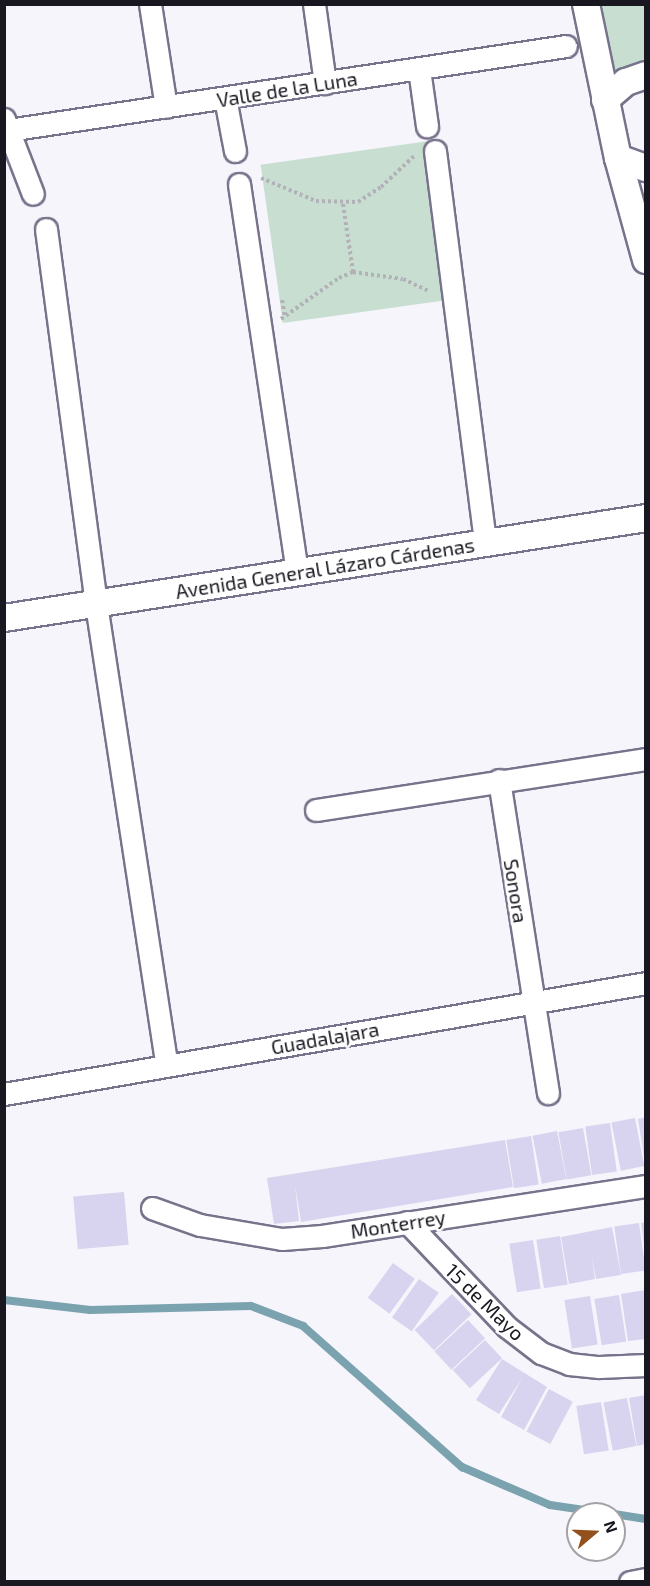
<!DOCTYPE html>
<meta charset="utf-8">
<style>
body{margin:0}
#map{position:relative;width:650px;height:1586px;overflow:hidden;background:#f6f5fb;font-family:"Exo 2",sans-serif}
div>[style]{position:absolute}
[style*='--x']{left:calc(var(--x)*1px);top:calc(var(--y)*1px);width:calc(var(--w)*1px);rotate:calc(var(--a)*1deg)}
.green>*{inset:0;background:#c7ded1;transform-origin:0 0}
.stream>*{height:8px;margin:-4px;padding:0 4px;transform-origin:4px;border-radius:4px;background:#7ba2af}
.building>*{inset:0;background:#d8d4ef;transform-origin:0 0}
.path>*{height:4px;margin-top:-2px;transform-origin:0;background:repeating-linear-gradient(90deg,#b2b1b8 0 3px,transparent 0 6px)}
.roads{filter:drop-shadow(2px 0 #77738b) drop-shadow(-2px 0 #77738b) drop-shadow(0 2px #77738b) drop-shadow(0 -2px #77738b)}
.minor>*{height:21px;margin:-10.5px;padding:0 10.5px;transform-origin:10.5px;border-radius:10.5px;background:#fff}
.tertiary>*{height:26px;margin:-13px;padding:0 13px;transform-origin:13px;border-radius:13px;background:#fff}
span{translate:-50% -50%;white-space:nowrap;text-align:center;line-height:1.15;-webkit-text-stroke:5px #fff;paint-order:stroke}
.street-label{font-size:20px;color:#191720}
.frame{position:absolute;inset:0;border:6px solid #191720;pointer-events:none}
.north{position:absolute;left:566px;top:1502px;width:60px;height:60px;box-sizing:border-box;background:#fff;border:2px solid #a3a2a6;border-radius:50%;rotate:71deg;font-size:16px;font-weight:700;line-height:24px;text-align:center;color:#191720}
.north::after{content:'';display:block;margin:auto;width:21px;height:27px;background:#92501c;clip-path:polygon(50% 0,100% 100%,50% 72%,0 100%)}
</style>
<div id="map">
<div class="green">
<i style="clip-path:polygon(602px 5px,645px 5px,645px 62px,614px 70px)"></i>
<i style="left:429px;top:141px;width:160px;height:170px;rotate:82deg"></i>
</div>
<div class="stream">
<i style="--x:4;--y:1300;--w:87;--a:6.6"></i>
<i style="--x:90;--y:1310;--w:161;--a:-1.4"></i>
<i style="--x:251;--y:1306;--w:56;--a:21"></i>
<i style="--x:303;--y:1326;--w:213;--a:41.6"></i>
<i style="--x:462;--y:1467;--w:96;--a:23.4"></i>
<i style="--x:550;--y:1505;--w:62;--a:8.4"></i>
<i style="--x:614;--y:1514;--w:32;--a:9"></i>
</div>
<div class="building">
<i style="clip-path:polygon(646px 1117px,646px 1157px,644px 1157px,638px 1119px)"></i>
<i style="left:635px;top:1118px;width:49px;height:24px;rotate:79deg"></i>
<i style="left:610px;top:1123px;width:49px;height:25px;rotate:82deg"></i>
<i style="left:583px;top:1128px;width:48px;height:25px;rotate:80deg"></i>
<i style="left:557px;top:1131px;width:49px;height:25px;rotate:79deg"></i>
<i style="left:531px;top:1136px;width:49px;height:25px;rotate:81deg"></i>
<i style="clip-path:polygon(505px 1140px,513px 1187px,301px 1222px,295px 1185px,299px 1221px,274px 1224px,267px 1178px)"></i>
<i style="left:124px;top:1192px;width:53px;height:51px;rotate:85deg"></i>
<i style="clip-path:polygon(646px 1222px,646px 1245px,644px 1245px,641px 1223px)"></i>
<i style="left:639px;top:1223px;width:48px;height:25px;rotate:82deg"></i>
<i style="clip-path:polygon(612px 1227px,621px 1275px,596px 1279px,592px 1257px,595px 1279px,569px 1284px,561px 1237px)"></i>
<i style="left:560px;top:1236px;width:49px;height:24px;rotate:81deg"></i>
<i style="left:533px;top:1240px;width:49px;height:24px;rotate:81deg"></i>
<i style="left:393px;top:1263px;width:27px;height:43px;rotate:36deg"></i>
<i style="left:419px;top:1279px;width:24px;height:47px;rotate:35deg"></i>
<i style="clip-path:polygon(645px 1290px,646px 1339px,628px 1341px,621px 1294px)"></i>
<i style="left:452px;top:1294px;width:28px;height:52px;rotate:46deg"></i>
<i style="left:619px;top:1295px;width:47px;height:25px;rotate:81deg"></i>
<i style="left:590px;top:1296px;width:49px;height:26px;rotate:81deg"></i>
<i style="left:468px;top:1320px;width:25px;height:46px;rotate:47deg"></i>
<i style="left:485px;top:1340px;width:25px;height:44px;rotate:47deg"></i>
<i style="clip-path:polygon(502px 1359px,547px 1387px,524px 1430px,501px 1417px,522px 1378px,499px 1414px,476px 1400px)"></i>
<i style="left:549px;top:1389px;width:27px;height:48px;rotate:28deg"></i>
<i style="clip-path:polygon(646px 1395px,646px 1444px,637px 1446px,629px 1398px)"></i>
<i style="left:627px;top:1398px;width:49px;height:24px;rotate:79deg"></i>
<i style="left:601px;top:1402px;width:49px;height:25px;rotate:81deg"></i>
</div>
<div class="path">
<i style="--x:261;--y:178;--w:60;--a:22.7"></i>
<i style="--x:316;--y:201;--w:42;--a:1.4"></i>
<i style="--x:358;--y:202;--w:27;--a:-33"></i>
<i style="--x:381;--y:187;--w:45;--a:-43.2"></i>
<i style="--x:343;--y:204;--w:69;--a:81.6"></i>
<i style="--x:282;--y:300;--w:17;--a:80"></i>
<i style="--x:281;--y:319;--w:71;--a:-35.3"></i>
<i style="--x:339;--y:278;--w:15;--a:-23"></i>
<i style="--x:353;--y:272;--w:50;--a:8"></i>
<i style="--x:403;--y:279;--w:29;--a:25"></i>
</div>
<div class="roads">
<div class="minor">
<i style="--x:150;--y:4;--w:104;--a:81.2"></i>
<i style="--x:314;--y:4;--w:80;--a:82.1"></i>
<i style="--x:419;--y:69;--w:58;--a:82"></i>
<i style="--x:225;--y:98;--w:54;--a:79.3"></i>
<i style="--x:4;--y:119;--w:80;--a:68.9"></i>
<i style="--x:8;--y:130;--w:564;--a:-8.56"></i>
<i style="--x:435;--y:151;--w:395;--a:82.7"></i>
<i style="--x:239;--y:184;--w:393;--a:81.5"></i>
<i style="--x:46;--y:229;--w:378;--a:82.4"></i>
<i style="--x:96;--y:604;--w:467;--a:81.3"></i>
<i style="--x:499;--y:780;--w:317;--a:81.1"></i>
<i style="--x:316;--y:810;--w:334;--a:-8.8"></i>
<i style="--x:4;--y:1094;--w:652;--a:-9.81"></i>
<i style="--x:152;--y:1208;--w:51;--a:19.5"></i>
<i style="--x:200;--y:1225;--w:83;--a:9.7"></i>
<i style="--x:282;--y:1239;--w:40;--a:-4.3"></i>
<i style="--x:322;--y:1236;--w:328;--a:-8.8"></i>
<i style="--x:407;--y:1222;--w:145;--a:46.4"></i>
<i style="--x:507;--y:1327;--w:43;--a:37.4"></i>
<i style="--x:541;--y:1353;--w:30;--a:21"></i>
<i style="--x:569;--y:1364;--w:30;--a:6"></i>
<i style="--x:599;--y:1367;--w:47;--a:-2.4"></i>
<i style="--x:630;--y:1582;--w:16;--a:-11"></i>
</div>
<div class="tertiary">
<i style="--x:586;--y:4;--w:157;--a:78.3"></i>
<i style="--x:618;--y:158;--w:106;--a:74.6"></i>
<i style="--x:605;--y:100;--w:28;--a:-41"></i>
<i style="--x:626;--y:82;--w:21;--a:-19"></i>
<i style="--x:618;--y:158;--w:30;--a:20"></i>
<i style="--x:4;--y:618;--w:650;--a:-8.85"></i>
</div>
</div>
<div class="street-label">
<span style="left:287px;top:89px;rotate:-9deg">Valle de la Luna</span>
<span style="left:325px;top:568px;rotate:-9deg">Avenida General Lázaro Cárdenas</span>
<span style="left:516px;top:891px;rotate:81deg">Sonora</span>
<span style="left:325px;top:1038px;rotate:-10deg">Guadalajara</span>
<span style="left:398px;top:1224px;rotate:-9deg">Monterrey</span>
<span style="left:485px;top:1302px;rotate:44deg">15 de Mayo</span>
</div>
<div class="frame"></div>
<div class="north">N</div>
</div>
